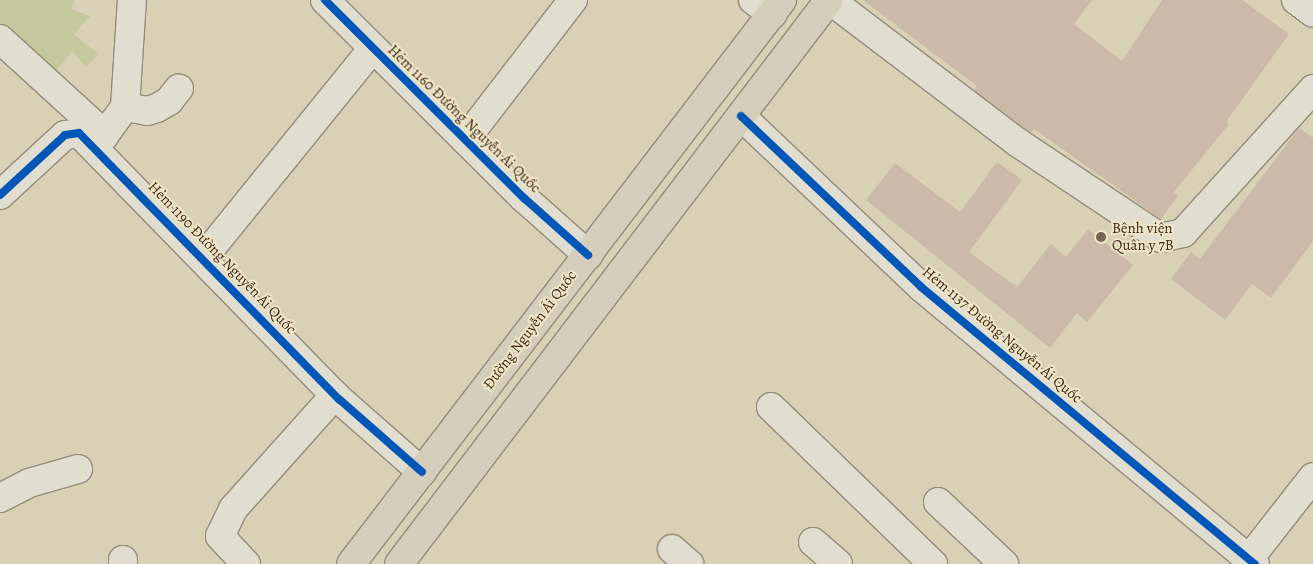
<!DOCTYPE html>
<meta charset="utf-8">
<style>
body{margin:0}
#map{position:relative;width:1313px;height:564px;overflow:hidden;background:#d9d1b6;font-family:Alegreya,serif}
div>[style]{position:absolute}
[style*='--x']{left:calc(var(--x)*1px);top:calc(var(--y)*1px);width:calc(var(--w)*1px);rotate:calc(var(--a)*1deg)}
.green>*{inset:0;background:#c4c89d}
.building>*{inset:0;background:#cabaa7}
.roads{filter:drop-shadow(1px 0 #948c7c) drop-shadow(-1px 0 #948c7c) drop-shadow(0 1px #948c7c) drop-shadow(0 -1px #948c7c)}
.minor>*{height:28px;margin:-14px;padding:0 14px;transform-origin:14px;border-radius:14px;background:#e1ddcf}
.major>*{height:28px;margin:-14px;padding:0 14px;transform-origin:14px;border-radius:14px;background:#d5cebb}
.cycleway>*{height:8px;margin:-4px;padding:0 4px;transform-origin:4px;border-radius:4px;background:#0057b8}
.dots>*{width:14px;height:14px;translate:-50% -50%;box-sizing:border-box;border:2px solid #efe6c6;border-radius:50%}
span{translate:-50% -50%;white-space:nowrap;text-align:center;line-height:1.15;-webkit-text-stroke:4px #efe6c6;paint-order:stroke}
.street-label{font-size:15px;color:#40271c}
.poi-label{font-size:15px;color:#40271c}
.left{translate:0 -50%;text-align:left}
</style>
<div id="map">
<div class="green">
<i style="clip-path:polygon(0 0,75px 0,71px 9px,90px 16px,74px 34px,98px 54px,86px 67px,72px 51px,52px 76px,0 29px)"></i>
</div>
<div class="building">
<i style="clip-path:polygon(863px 0,1092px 0,1074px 24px,1122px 61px,1162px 0,1242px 0,1289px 34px,1226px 122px,1229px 124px,1174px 192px,1178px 196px,1161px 219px,1034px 129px,1031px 132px,1026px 129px,974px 90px,977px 86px)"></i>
<i style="clip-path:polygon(1299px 128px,1313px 138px,1313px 241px,1271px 298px,1252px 284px,1225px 320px,1171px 279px,1191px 252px,1200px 259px)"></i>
<i style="clip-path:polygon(997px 162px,1022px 180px,969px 252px,1017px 287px,1051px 244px,1066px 257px,1088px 229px,1133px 265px,1087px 322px,1077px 313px,1050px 348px,866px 200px,895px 163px,960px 212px)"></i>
</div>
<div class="roads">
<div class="minor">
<i style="--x:325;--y:0;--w:281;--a:44.9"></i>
<i style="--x:524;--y:198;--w:86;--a:41.7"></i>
<i style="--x:753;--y:0;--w:24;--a:36"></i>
<i style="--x:830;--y:0;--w:235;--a:37.2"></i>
<i style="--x:1017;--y:142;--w:173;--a:33.7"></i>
<i style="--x:1161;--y:238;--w:23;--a:-13"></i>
<i style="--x:1183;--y:233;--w:194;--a:-47.9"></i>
<i style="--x:1296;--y:0;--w:21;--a:37"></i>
<i style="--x:0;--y:39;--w:142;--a:42.4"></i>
<i style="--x:125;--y:107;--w:22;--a:10"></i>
<i style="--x:147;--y:111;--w:10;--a:-17"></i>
<i style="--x:157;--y:108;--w:14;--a:-30"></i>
<i style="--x:169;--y:101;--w:16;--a:-52"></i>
<i style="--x:741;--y:116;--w:248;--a:43.5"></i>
<i style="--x:921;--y:287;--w:434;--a:39.7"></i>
<i style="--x:465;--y:140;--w:177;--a:-52.4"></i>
<i style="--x:95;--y:148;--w:51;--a:-53.8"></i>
<i style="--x:125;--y:107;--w:107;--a:-86.3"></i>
<i style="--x:0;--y:195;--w:88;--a:-42.7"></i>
<i style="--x:65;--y:135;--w:14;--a:-8"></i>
<i style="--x:79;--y:133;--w:373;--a:45.7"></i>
<i style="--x:340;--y:400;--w:109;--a:41.3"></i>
<i style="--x:203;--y:258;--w:269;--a:-51"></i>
<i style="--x:771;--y:407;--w:226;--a:44.1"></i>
<i style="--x:0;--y:498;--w:33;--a:-27"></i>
<i style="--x:29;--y:483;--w:51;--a:-15.9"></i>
<i style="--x:938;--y:502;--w:91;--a:43.2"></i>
<i style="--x:813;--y:542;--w:33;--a:41"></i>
<i style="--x:672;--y:549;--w:23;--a:41"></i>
<i style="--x:1249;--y:559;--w:104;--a:-52"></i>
<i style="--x:123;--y:564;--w:4;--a:-90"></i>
<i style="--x:246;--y:564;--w:38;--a:-133"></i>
<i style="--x:220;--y:536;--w:30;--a:-64"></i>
<i style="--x:233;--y:509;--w:153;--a:-48.2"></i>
</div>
<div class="major">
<i style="--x:351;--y:564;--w:710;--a:-52.61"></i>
<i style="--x:399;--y:564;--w:709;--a:-52.68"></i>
</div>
</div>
<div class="cycleway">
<i style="--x:325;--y:0;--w:281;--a:44.9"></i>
<i style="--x:524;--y:198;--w:86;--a:41.7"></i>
<i style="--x:741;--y:116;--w:248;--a:43.5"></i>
<i style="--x:921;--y:287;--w:434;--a:39.7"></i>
<i style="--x:0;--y:195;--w:88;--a:-42.7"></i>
<i style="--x:65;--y:135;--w:14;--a:-8"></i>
<i style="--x:79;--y:133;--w:373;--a:45.7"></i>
<i style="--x:340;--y:400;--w:109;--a:41.3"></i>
</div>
<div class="dots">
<i style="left:1101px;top:237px;background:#766252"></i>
</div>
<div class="street-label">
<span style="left:464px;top:119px;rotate:44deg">Hẻm 1160 Đường Nguyễn Ái Quốc</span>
<span style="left:222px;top:258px;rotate:46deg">Hẻm 1190 Đường Nguyễn Ái Quốc</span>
<span style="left:530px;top:330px;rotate:-53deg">Đường Nguyễn Ái Quốc</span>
<span style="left:1002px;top:335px;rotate:40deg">Hẻm 1137 Đường Nguyễn Ái Quốc</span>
</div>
<div class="poi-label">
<span class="left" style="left:1112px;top:237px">Bệnh viện<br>Quân y 7B</span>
</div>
</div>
